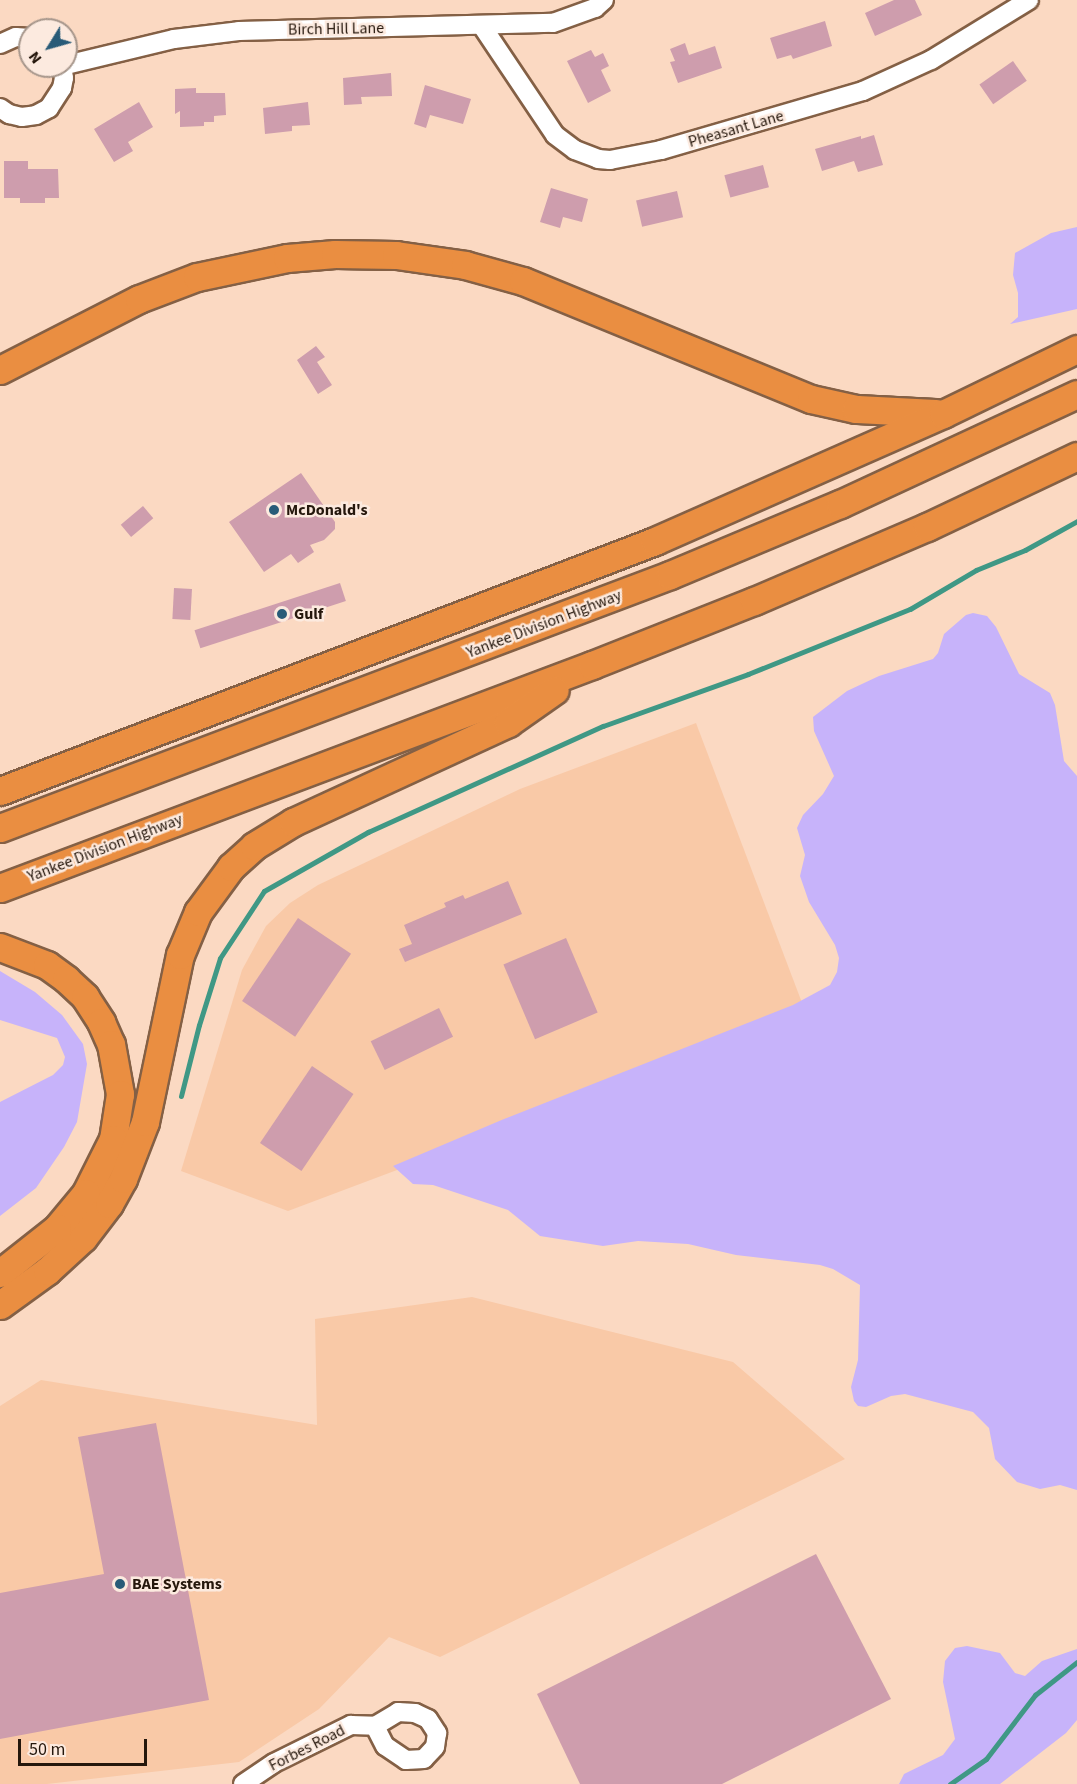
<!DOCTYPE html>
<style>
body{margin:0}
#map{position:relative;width:1077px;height:1784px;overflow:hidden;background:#fbd9c2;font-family:"Source Sans 3",sans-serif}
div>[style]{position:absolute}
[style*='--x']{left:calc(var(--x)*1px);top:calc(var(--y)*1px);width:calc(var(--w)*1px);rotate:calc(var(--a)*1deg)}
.built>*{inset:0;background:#f9c9a7}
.green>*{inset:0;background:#c7b3fa}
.stream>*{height:5px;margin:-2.5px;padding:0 2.5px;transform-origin:2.5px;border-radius:2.5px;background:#3f9885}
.building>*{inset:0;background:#ce9dad;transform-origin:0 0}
.roads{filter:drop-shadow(2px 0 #846045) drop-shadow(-2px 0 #846045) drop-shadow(0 2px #846045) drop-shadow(0 -2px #846045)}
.minor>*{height:18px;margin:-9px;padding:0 9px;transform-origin:9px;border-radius:9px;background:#fff}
.highway>*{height:27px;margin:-13.5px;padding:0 13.5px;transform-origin:13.5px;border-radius:13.5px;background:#ea8e41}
.dots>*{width:16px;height:16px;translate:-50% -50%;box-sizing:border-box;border:3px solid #fceadf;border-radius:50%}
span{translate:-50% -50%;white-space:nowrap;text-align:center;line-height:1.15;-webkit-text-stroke:5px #fceadf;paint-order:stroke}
.street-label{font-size:16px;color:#25170c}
.poi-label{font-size:16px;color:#25170c;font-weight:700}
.left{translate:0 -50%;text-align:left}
.north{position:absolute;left:18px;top:18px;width:60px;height:60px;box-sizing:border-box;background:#fceadf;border:2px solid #a6968b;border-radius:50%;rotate:233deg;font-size:16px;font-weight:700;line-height:24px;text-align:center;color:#25170c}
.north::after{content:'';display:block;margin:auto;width:21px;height:27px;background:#295b78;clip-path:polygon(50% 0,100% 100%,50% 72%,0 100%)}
.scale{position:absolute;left:18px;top:1739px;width:129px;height:27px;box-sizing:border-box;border:3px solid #25170c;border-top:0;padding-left:8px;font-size:18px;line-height:21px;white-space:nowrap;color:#25170c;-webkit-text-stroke:4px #fceadf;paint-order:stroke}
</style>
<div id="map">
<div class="built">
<i style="clip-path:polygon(696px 723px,807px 1016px,288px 1211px,181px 1171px,242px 970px,266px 926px,290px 903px,318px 885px,520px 789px)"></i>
<i style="clip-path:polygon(472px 1297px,733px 1362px,845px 1459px,440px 1657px,389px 1637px,319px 1709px,239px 1762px,47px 1784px,0 1784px,0 1406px,41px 1380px,317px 1425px,315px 1319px)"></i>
</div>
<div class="green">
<i style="clip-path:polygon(1077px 227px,1077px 309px,1010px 324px,1018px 317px,1018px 293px,1013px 275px,1015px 253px,1051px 233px)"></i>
<i style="clip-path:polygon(973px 613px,987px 616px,996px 627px,1019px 674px,1050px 693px,1055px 705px,1064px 761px,1077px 776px,1077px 1490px,1060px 1485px,1040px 1489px,1017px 1482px,995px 1459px,989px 1428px,973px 1412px,905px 1394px,891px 1396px,866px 1407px,858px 1406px,854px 1401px,851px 1387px,858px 1360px,860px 1285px,833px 1269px,820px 1265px,736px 1255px,688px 1244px,638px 1241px,603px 1246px,540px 1236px,508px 1210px,433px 1185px,413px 1184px,393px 1166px,504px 1119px,793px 1005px,830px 985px,837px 972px,839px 958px,835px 945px,809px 902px,800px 876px,805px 855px,797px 828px,803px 815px,823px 794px,834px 776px,814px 731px,813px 717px,847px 691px,879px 676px,933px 659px,938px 653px,944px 634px,966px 615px)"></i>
<i style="clip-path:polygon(0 971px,35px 992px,62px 1015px,83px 1044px,87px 1064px,77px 1122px,64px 1147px,36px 1188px,0 1216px,0 1102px,53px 1075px,63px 1065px,65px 1057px,57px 1038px,0 1020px)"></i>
<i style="clip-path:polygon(967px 1646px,1000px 1653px,1015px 1673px,1025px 1676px,1042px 1661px,1077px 1649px,1077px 1720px,1066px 1733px,1000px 1784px,899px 1784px,904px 1774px,943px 1755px,955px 1739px,943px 1682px,945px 1661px,955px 1648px)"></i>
</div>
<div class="stream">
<i style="--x:181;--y:1096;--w:73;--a:-75.8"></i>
<i style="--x:199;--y:1025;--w:70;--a:-72.6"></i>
<i style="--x:220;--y:958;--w:80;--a:-56.7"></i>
<i style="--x:264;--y:891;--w:120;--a:-29.6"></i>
<i style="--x:368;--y:832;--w:258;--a:-24.3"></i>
<i style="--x:603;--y:726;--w:154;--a:-19.7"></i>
<i style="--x:748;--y:674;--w:175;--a:-21.9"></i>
<i style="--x:910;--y:609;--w:77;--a:-30.6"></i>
<i style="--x:976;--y:570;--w:53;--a:-22.2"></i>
<i style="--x:1025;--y:550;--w:60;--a:-29.1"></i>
<i style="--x:950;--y:1784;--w:44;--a:-34.8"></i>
<i style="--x:986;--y:1759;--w:81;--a:-52.6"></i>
<i style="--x:1035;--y:1695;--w:53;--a:-38.2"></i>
</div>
<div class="building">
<i style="clip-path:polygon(894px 0,915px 0,922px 15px,875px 36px,865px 13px)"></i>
<i style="clip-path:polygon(825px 21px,832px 46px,793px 59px,791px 55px,777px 59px,770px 38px)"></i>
<i style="clip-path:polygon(685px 43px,689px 55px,715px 46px,722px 68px,678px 83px,670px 62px,675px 61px,670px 49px)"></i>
<i style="clip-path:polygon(591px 50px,595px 57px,603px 53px,609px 66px,601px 70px,611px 91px,588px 103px,567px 61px)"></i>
<i style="left:1013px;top:61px;width:24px;height:41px;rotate:55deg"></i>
<i style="clip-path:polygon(391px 73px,392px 96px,361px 97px,362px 104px,344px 105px,343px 78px)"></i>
<i style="clip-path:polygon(425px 85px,471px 99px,463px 124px,430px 115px,426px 128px,414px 124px)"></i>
<i style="clip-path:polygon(196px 88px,196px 93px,225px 93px,226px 115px,214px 116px,214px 122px,204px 122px,204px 126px,180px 127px,180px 111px,175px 114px,175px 89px)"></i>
<i style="clip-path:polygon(139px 102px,153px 127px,128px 142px,133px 151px,114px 162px,94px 129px)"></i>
<i style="clip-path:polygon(308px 102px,310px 125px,292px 126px,292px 131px,265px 134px,263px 108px)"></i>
<i style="clip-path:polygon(874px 135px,883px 165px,858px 172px,854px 161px,822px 171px,815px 149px,861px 136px,861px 139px)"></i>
<i style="clip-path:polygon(4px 161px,28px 161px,28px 169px,58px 169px,59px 198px,45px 198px,45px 203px,20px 203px,20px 198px,4px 198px)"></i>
<i style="left:763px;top:165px;width:23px;height:40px;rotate:75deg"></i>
<i style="clip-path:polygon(551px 188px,588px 199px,582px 222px,563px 217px,560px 228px,540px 222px)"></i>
<i style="left:677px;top:191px;width:27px;height:42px;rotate:77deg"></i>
<i style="clip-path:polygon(316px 346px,325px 357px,317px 362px,332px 385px,318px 394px,297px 360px)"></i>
<i style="clip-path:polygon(301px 473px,335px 522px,335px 529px,324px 540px,310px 545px,314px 552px,298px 563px,291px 554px,264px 572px,229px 522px)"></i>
<i style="left:143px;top:506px;width:16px;height:29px;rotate:50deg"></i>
<i style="left:340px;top:583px;width:19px;height:153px;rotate:72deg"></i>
<i style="left:174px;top:588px;width:18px;height:31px;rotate:3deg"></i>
<i style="clip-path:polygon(508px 881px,522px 914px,405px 962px,399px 949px,412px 944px,404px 925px,446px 907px,444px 903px,463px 895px,465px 899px)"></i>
<i style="left:298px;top:918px;width:64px;height:100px;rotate:34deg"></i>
<i style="left:566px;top:938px;width:81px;height:68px;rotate:67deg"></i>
<i style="left:439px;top:1008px;width:32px;height:76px;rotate:64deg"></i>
<i style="left:312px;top:1066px;width:50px;height:93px;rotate:34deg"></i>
<i style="clip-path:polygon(156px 1423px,209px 1700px,0 1739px,0 1593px,104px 1574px,78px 1437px)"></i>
<i style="clip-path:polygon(816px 1554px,891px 1699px,722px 1784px,580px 1784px,537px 1694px)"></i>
</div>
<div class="roads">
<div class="minor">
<i style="--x:482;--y:26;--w:131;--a:56.2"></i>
<i style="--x:555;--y:135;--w:25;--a:37"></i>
<i style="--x:575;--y:150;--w:25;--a:21"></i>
<i style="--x:598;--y:159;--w:12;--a:5"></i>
<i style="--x:610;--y:160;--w:52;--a:-11.1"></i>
<i style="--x:661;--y:150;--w:210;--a:-16.3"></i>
<i style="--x:863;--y:91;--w:75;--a:-24.5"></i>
<i style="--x:931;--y:60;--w:115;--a:-31.5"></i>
<i style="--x:0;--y:44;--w:17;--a:-24"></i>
<i style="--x:16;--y:37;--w:14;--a:4"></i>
<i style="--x:66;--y:65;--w:111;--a:-13.5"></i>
<i style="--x:174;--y:39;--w:65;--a:-7"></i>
<i style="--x:239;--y:31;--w:314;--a:-1.5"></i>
<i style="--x:553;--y:23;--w:45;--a:-19.7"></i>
<i style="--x:595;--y:8;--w:12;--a:-42"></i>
<i style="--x:0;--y:108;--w:11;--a:34"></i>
<i style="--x:9;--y:114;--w:13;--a:13"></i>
<i style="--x:22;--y:117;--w:14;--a:-8"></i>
<i style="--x:36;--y:115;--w:15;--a:-28"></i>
<i style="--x:49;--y:108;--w:24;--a:-57"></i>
<i style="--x:62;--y:88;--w:10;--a:-79"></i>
<i style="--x:64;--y:78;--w:12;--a:-99"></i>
<i style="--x:243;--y:1784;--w:37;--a:-34"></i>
<i style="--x:274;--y:1763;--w:86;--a:-26.3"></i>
<i style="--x:351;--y:1725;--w:24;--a:2"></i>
<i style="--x:375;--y:1726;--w:27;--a:-31"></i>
<i style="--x:398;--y:1712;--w:17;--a:3"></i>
<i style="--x:415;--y:1713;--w:14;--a:25"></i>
<i style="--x:428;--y:1719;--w:17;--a:57"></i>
<i style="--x:437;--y:1733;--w:14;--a:98"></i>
<i style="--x:435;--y:1747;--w:16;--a:133"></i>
<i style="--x:424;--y:1759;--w:18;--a:177"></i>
<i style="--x:406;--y:1760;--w:25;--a:-146"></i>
<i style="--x:385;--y:1746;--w:22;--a:-117"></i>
</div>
<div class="highway">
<i style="--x:0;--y:370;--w:156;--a:-27.1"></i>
<i style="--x:139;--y:299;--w:62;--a:-20.8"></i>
<i style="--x:197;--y:277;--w:92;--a:-11.9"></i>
<i style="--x:287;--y:258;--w:48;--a:-4.8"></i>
<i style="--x:335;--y:254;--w:61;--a:0.9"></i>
<i style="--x:396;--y:255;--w:70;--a:8.2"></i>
<i style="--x:465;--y:265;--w:60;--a:15.4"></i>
<i style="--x:523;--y:281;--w:311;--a:22.3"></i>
<i style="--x:811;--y:399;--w:46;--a:12.5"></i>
<i style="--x:856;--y:409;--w:80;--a:2.9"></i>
<i style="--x:0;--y:791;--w:701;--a:-20.89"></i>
<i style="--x:655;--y:541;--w:315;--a:-23.8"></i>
<i style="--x:943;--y:414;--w:149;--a:-25.9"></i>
<i style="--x:0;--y:828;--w:716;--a:-20.69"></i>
<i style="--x:670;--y:575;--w:184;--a:-22.7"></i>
<i style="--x:840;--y:504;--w:261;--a:-24.9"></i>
<i style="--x:0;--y:888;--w:633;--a:-20.64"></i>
<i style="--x:592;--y:665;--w:174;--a:-21.6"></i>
<i style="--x:754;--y:601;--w:188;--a:-23.2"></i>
<i style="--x:927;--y:527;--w:166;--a:-25.3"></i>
<i style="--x:0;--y:947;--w:50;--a:21"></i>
<i style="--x:47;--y:965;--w:24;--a:36"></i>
<i style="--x:66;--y:979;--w:26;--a:43"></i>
<i style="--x:85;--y:997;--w:30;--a:57"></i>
<i style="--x:101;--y:1022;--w:24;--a:66"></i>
<i style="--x:111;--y:1044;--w:51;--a:79.8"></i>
<i style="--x:120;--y:1094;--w:46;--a:98.8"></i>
<i style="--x:113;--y:1139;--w:60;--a:116.6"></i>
<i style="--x:86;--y:1193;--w:45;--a:129.6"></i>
<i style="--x:57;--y:1228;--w:73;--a:141.7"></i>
<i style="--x:0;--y:1305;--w:58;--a:-35.9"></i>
<i style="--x:47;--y:1271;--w:49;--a:-42.5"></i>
<i style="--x:83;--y:1238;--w:43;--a:-52.6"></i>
<i style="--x:109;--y:1204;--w:29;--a:-61"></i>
<i style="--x:123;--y:1179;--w:61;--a:-68.9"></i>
<i style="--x:145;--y:1122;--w:171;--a:-78.2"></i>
<i style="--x:180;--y:955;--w:47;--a:-67.3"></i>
<i style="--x:198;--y:912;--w:56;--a:-53.7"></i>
<i style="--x:231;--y:867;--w:31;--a:-42"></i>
<i style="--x:254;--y:846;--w:46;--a:-31.6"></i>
<i style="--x:293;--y:822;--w:237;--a:-24.7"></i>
<i style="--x:508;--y:723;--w:57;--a:-35.1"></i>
</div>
</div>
<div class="dots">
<i style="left:274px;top:510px;background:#295b78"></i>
<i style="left:282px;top:614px;background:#295b78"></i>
<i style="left:120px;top:1584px;background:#295b78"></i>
</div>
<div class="street-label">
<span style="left:336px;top:29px;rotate:-1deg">Birch Hill Lane</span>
<span style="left:736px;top:129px;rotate:-16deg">Pheasant Lane</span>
<span style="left:544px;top:624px;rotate:-21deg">Yankee Division Highway</span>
<span style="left:105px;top:848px;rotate:-21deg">Yankee Division Highway</span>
<span style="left:307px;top:1748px;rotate:-27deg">Forbes Road</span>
</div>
<div class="poi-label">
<span class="left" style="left:286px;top:510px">McDonald's</span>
<span class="left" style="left:294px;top:614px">Gulf</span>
<span class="left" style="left:132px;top:1584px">BAE Systems</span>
</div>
<div class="north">N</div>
<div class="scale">50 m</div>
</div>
